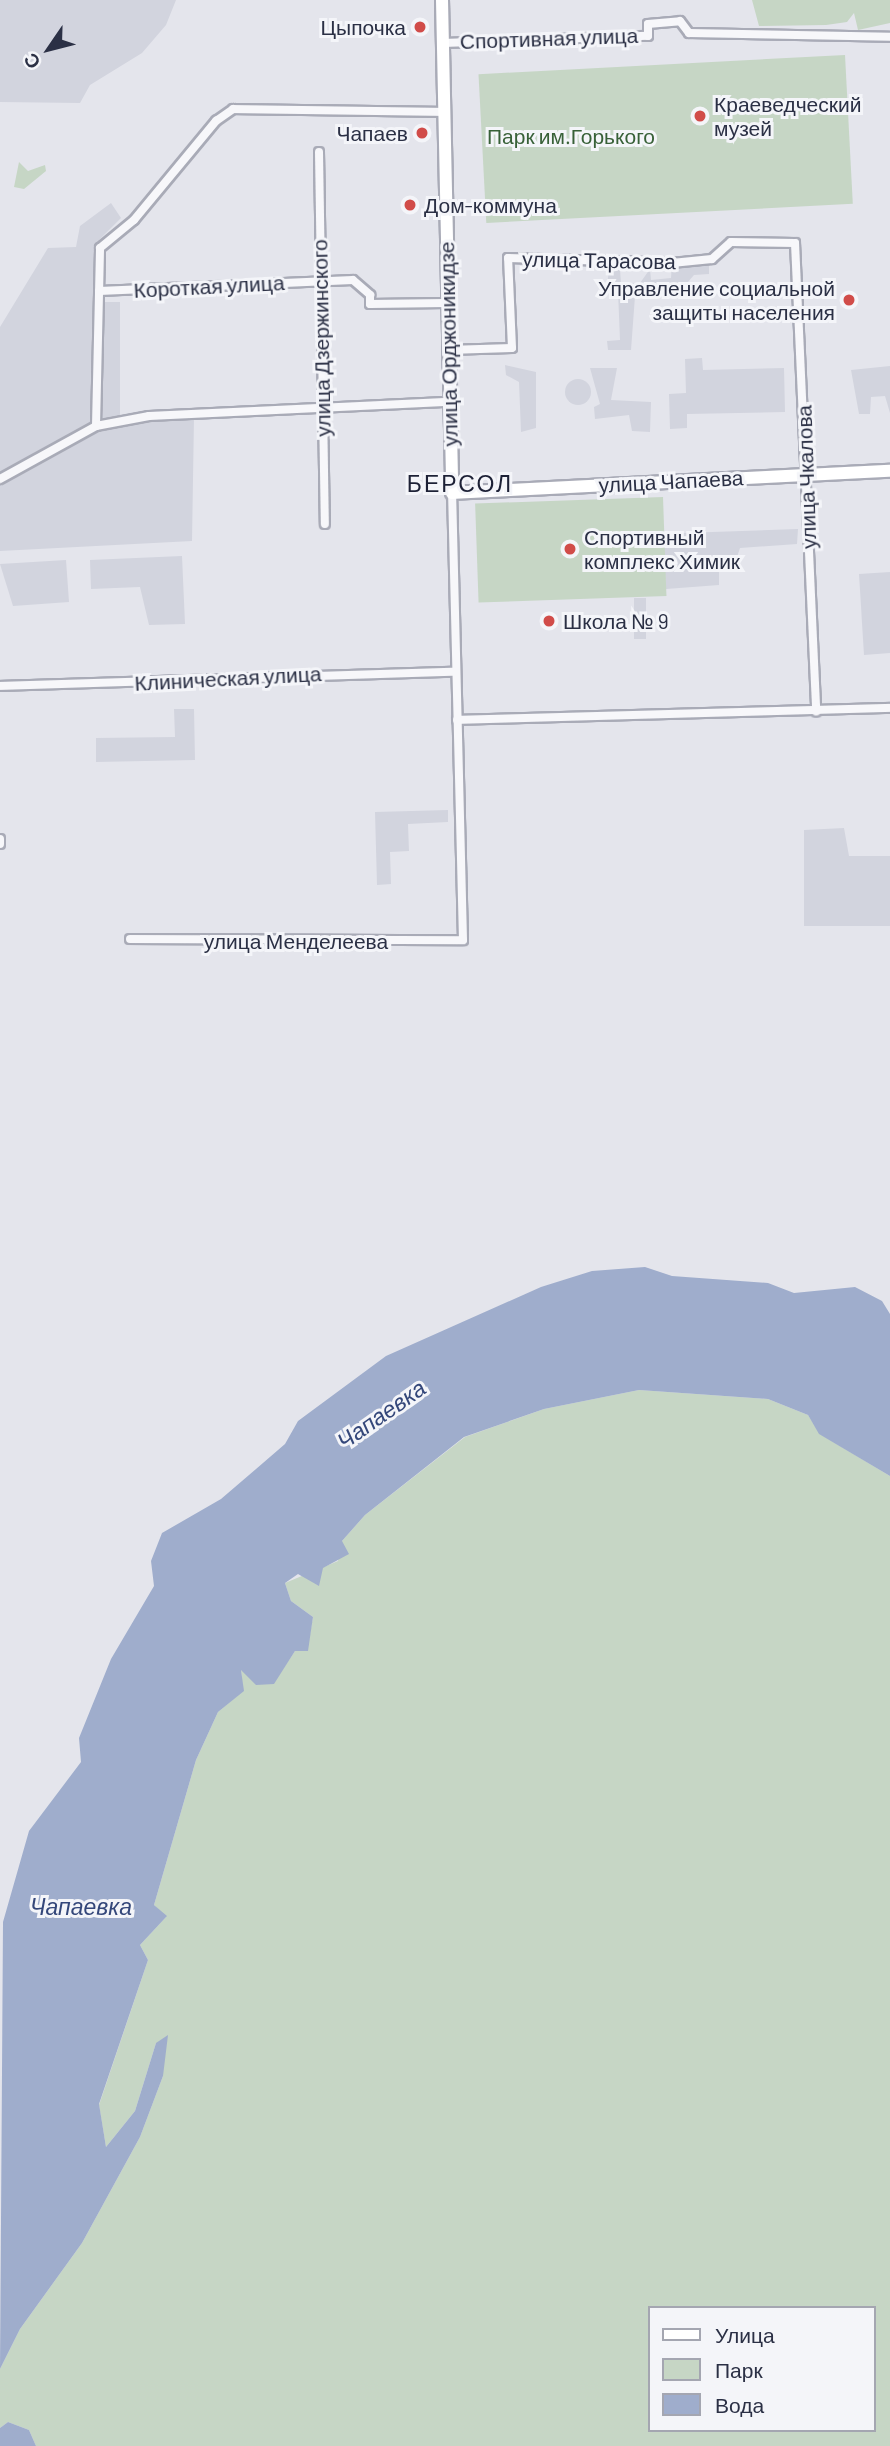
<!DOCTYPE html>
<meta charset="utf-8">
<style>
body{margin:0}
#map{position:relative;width:890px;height:2446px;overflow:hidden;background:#e4e5ec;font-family:Barlow,sans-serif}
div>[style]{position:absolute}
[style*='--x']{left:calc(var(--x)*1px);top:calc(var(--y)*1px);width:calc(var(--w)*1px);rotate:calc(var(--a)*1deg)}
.built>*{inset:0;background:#d2d4de;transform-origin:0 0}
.round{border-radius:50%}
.green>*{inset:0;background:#c6d6c5;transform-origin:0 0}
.water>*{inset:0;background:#9fadcc}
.roads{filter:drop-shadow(2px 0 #a9abb7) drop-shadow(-2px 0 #a9abb7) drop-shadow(0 2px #a9abb7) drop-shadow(0 -2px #a9abb7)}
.street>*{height:8px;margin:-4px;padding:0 4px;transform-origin:4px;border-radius:4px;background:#f7f7fa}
.secondary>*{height:12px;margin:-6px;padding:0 6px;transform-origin:6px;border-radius:6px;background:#fff}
.dots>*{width:19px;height:19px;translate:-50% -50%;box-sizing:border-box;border:4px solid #f4f5f9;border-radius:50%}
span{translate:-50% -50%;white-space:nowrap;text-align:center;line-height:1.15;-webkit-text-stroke:6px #f4f5f9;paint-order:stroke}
.poi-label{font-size:21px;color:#2b3045}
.right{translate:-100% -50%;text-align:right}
.left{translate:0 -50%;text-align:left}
.street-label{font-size:21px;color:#2b3045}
.park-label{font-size:21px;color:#386138}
.neighbourhood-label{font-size:23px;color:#1d2136;letter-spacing:2px}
.water-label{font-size:23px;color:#34477a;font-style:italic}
.legend{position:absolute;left:648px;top:2306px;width:228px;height:126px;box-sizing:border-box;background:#f4f5f9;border:2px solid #a4a6b1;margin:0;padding:9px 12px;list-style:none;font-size:21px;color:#2b3045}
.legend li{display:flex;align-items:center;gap:14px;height:35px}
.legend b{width:35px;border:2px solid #a4a6b1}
.north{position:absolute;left:14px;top:14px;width:70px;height:70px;-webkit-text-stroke:5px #f4f5f9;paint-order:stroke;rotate:235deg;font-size:19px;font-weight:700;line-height:28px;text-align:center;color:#2b3045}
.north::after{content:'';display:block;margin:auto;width:24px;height:32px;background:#2b3045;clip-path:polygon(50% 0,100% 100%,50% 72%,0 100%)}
</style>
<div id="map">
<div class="built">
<i style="clip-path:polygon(0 0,176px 0,166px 25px,142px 53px,90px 85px,80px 103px,0 102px)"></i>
<i style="clip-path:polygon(111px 203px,121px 218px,99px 240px,95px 302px,120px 302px,120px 419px,194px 417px,192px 541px,0 551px,0 327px,48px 248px,76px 247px,80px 226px)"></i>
<i style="clip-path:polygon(709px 262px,709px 274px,694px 275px,680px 291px,635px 296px,631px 350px,608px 350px,607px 341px,620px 340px,618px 291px,607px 286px,609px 269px,620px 269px,621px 284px,640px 283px,650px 269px,651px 280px,671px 278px,672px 263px)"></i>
<i style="clip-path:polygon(702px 358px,703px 370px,784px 368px,785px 412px,687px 414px,687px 428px,670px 429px,669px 394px,686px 393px,685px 359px)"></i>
<i style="clip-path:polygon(505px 365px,536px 372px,536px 428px,521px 432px,519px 382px,506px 375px)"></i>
<i style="clip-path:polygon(890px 366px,890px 413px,885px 396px,871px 397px,870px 414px,859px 414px,851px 370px)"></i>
<i style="clip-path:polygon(590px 368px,617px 368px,611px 400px,651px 402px,650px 432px,632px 431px,629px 415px,595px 419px,594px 407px,600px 404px)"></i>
<i class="round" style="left:565px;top:379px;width:26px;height:26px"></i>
<i style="clip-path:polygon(798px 529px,797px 544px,740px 548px,736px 560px,719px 562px,719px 585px,666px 589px,663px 544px,681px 543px,683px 533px)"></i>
<i style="clip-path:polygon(182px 556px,185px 624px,149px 625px,140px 587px,91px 589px,90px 560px)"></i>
<i style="clip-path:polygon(66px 560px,69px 602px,13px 606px,0 564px)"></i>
<i style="clip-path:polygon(890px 572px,890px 653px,864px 655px,859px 574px)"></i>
<i style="left:634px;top:598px;width:12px;height:41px"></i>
<i style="clip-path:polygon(174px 709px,194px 709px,195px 760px,96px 762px,96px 738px,175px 737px)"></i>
<i style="clip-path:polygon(448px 810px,448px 822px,408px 824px,409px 851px,390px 852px,391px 884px,377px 885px,375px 812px)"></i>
<i style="clip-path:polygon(844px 828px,849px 856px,890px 856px,890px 926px,804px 926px,804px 830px)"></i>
</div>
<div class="green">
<i style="clip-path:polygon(752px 0,890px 0,890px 23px,858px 30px,854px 13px,847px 22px,826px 25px,759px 26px)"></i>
<i style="left:845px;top:55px;width:149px;height:367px;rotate:87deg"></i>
<i style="clip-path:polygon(19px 162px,28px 171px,45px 165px,46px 171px,24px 189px,14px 187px)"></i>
<i style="left:663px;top:497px;width:99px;height:188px;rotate:88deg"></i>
<i style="clip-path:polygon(evenodd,639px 1390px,768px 1399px,808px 1415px,820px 1434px,890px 1476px,890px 2446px,36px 2446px,29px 2430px,8px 2422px,0 2428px,0 2369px,20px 2329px,82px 2243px,140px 2137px,163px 2076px,156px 2043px,135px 2111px,106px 2147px,99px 2105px,148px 1960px,140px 1945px,166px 1917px,154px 1905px,196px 1760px,218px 1712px,243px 1691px,241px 1670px,273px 1684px,295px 1651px,307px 1651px,313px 1617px,291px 1601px,285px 1583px,338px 1561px,342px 1541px,365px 1515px,465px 1437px,544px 1409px,639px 1390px,650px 2308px,874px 2308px,874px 2430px,650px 2430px,650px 2308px)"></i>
</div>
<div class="water">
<i style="clip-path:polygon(645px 1267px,672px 1276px,768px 1283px,794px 1293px,855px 1287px,882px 1301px,890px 1314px,890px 1476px,819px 1434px,808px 1415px,768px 1399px,639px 1390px,544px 1409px,464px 1437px,365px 1515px,342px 1541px,349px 1554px,323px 1568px,319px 1586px,298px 1574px,285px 1583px,291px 1601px,313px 1617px,308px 1651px,295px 1651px,274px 1684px,256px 1685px,241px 1670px,244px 1691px,218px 1712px,196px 1760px,154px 1905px,167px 1916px,140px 1945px,148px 1960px,99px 2104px,106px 2147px,135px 2111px,156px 2043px,168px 2035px,163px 2076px,140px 2137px,82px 2243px,20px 2329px,0 2369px,3px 1922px,29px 1831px,81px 1762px,79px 1738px,111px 1659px,154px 1586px,151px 1561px,162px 1533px,221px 1499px,285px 1444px,298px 1421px,386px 1356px,541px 1287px,592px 1271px)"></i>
<i style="clip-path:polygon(8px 2422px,29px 2430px,36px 2446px,0 2446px,0 2428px)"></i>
</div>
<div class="roads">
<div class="street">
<i style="--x:443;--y:43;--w:205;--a:-2"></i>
<i style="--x:648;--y:36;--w:12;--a:-90"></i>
<i style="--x:648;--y:24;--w:32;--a:-5"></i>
<i style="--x:680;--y:21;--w:15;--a:53"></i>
<i style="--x:689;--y:33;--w:201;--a:1.1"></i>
<i style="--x:319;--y:152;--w:372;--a:89.1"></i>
<i style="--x:99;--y:291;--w:254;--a:-2.5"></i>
<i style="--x:353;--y:280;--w:23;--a:41"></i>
<i style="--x:370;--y:295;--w:9;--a:90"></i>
<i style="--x:370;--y:304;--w:76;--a:-0.8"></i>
<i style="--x:448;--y:350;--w:64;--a:-1.8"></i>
<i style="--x:512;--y:348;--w:90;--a:-92.5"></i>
<i style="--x:508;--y:258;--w:164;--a:1.7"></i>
<i style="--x:672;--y:263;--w:40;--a:-5.7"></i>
<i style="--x:712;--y:259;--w:25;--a:-42"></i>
<i style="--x:731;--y:242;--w:64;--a:0.9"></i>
<i style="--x:795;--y:243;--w:469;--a:87.4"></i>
<i style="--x:96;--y:426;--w:54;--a:-10.7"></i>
<i style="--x:149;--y:416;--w:301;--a:-2.7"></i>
<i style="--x:0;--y:479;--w:110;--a:-28.9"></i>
<i style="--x:96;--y:426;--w:178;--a:-88.7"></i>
<i style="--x:100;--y:248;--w:44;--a:-39.5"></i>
<i style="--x:134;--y:220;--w:129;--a:-50.4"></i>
<i style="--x:216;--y:121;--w:21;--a:-35"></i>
<i style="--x:233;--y:109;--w:212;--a:0.8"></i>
<i style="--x:0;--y:686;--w:456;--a:-1.8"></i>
<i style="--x:457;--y:720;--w:433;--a:-1.6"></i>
<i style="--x:0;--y:839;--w:5;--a:90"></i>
<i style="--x:130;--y:939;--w:333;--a:0.2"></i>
<i style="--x:463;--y:940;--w:447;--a:-91.4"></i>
</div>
<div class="secondary">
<i style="--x:442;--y:0;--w:493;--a:88.8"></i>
<i style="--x:452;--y:493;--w:439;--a:-2.9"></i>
</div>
</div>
<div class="dots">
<i style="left:420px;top:27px;background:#d14c49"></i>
<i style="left:700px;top:116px;background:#d14c49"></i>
<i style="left:422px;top:133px;background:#d14c49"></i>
<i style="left:410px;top:205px;background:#d14c49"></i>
<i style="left:849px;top:300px;background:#d14c49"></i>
<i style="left:570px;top:549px;background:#d14c49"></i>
<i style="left:549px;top:621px;background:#d14c49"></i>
</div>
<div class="poi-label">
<span class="right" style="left:406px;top:27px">Цыпочка</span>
<span class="left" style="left:714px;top:116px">Краеведческий<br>музей</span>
<span class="right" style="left:408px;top:133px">Чапаев</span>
<span class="left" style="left:424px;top:205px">Дом-коммуна</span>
<span class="right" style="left:835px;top:300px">Управление социальной<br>защиты населения</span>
<span class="left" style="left:584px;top:549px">Спортивный<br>комплекс Химик</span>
<span class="left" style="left:563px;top:621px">Школа № 9</span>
</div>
<div class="street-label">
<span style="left:549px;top:38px;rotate:-2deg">Спортивная улица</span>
<span style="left:599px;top:260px;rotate:1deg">улица Тарасова</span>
<span style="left:209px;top:286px;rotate:-3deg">Короткая улица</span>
<span style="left:321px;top:338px;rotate:-91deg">улица Дзержинского</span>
<span style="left:448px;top:344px;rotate:-91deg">улица Орджоникидзе</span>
<span style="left:806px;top:477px;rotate:-92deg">улица Чкалова</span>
<span style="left:671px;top:481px;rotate:-3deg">улица Чапаева</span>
<span style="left:228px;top:678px;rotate:-3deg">Клиническая улица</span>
<span style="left:296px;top:941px">улица Менделеева</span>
</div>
<div class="park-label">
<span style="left:571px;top:136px">Парк им.Горького</span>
</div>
<div class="neighbourhood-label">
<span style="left:460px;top:483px">БЕРСОЛ</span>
</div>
<div class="water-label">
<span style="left:381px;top:1414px;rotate:-35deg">Чапаевка</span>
<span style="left:81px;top:1906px">Чапаевка</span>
</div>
<ul class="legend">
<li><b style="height:9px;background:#fff"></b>Улица</li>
<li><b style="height:19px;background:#c6d6c5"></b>Парк</li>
<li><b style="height:19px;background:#9fadcc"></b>Вода</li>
</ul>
<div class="north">С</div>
</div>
